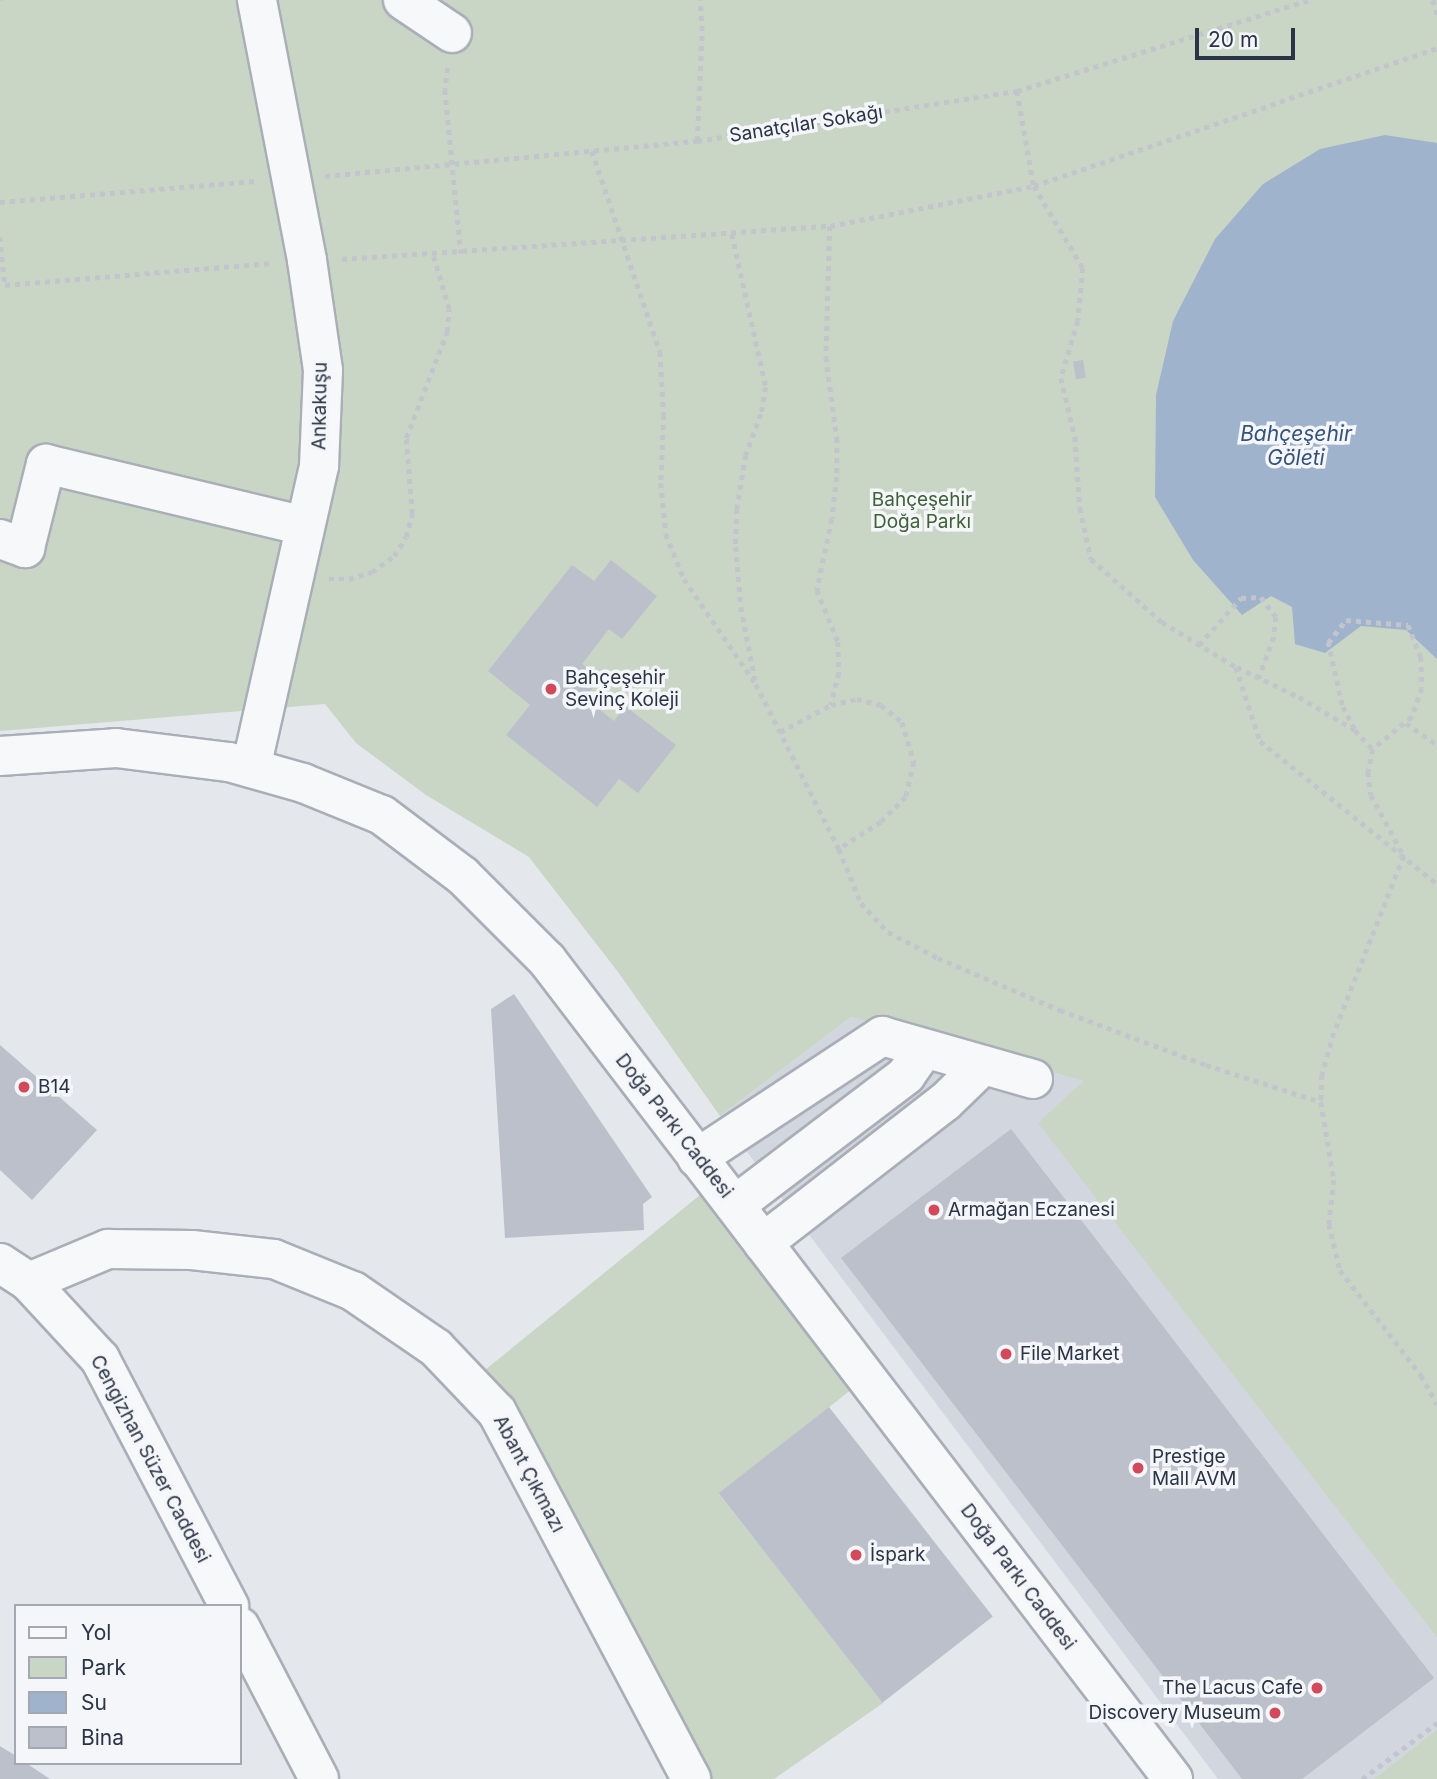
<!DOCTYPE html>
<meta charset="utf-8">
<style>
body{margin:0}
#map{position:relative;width:1437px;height:1779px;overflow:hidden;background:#e4e7ec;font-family:Inter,sans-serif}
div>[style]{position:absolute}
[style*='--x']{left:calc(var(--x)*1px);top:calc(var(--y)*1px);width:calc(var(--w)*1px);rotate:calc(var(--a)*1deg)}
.built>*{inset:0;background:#d2d6de}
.green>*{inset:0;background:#c9d6c5}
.water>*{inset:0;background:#9fb4cc}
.building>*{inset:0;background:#bbc0ca;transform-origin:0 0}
.path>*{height:4.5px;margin-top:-2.25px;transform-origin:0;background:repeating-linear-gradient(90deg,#c2c5cb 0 5px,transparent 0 10px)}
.roads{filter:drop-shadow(2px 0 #a9aeb7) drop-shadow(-2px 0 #a9aeb7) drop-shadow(0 2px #a9aeb7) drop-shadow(0 -2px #a9aeb7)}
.minor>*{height:38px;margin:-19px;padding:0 19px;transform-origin:19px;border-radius:19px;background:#f7f8fa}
.dots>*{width:19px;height:19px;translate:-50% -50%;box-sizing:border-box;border:4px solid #f4f6f9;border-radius:50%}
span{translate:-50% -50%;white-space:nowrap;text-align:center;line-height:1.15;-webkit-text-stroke:7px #f4f6f9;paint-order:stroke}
.street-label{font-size:19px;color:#2b3445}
.park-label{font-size:19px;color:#3f6138}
.poi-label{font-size:19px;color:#2b3445}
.left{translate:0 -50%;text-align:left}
.right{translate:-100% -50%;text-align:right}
.water-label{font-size:21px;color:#34527a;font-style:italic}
.legend{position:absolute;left:14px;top:1604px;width:228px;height:161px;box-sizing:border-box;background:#f4f6f9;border:2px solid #a4a8b1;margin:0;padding:9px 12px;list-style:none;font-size:21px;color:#2b3445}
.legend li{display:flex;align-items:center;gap:14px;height:35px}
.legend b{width:35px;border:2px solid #a4a8b1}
.scale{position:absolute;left:1195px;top:28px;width:100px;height:32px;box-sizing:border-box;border:4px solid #2b3445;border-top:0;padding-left:9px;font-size:21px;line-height:24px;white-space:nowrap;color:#2b3445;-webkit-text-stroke:5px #f4f6f9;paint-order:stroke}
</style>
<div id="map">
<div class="built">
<i style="clip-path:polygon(851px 1017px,1083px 1081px,1039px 1123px,1437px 1638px,1437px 1729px,1374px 1779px,1218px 1779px,720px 1116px)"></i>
</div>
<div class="green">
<i style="clip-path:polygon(0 0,1437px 0,1437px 1638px,1038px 1123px,1083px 1081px,851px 1017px,720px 1116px,618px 972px,529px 857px,426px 795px,356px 743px,325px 704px,0 731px)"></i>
<i style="clip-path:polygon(716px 1182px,866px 1378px,719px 1494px,883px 1703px,774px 1779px,691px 1779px,469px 1383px)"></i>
<i style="clip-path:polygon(1437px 1729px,1437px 1779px,1374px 1779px)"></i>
</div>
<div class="water">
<i style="clip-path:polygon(1385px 135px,1437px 143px,1437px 659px,1406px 630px,1361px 626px,1325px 653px,1295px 644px,1292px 607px,1271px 596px,1242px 615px,1193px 560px,1155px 497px,1156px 395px,1173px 321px,1215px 239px,1263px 184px,1320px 149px)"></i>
</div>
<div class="building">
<i style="left:1083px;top:360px;width:18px;height:10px;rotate:81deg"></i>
<i style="clip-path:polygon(611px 560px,657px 596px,622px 639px,609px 629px,582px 664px,600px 679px,585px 698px,614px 721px,625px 706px,676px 745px,638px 793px,619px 779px,597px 807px,506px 735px,530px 705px,488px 671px,572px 565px,594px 581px)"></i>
<i style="clip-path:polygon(514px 994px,652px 1197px,643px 1204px,644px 1230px,505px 1238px,491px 1009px)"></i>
<i style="clip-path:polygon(0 1045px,97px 1130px,32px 1200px,0 1170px)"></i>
<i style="clip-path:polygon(1011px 1129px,1434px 1678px,1302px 1779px,1242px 1779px,841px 1258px)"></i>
<i style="left:829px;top:1407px;width:266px;height:140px;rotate:52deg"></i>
<i style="clip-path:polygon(0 1746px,16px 1756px,16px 1763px,26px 1763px,50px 1779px,0 1779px)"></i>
</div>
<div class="path">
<i style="--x:1433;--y:0;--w:15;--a:74"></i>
<i style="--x:0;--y:1;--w:1;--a:-90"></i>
<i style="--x:448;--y:68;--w:22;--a:98"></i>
<i style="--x:445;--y:90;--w:164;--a:84.4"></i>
<i style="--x:1017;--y:91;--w:97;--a:79.9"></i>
<i style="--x:1034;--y:186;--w:96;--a:59.1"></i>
<i style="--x:1083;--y:268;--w:53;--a:95.4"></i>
<i style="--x:1078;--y:321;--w:59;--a:106.6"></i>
<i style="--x:1061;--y:378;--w:61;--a:76.7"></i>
<i style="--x:1075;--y:437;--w:71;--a:86"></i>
<i style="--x:1080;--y:508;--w:52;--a:77.8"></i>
<i style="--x:1091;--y:559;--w:95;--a:41.6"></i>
<i style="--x:1162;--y:622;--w:87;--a:31.3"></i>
<i style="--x:1236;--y:667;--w:78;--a:72"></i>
<i style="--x:1260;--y:741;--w:228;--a:38.9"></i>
<i style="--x:697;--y:141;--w:110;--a:-87.4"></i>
<i style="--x:702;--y:31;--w:31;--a:-94"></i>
<i style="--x:592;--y:151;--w:212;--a:71.3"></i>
<i style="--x:660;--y:352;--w:63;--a:86.4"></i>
<i style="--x:664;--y:415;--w:68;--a:92.5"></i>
<i style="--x:661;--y:483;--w:51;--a:84.4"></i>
<i style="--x:666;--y:534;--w:48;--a:68.2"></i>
<i style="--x:684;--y:579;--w:127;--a:55.6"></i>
<i style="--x:756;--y:684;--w:185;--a:63.3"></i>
<i style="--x:839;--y:849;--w:58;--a:67.8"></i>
<i style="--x:861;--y:903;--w:40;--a:47"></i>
<i style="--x:888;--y:932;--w:56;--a:27.5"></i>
<i style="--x:938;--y:958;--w:133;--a:23.1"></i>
<i style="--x:1060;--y:1010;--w:156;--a:20.6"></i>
<i style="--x:1206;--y:1065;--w:121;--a:17.8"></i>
<i style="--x:325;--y:176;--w:374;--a:-5.4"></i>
<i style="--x:697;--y:141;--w:324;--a:-8.9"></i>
<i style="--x:1017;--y:91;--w:306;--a:-17.3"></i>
<i style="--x:0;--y:202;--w:258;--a:-4.7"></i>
<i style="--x:830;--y:226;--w:131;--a:91.7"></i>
<i style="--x:826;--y:357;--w:82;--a:82.3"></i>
<i style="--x:837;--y:438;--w:39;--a:90"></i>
<i style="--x:837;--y:477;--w:42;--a:96.8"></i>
<i style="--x:832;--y:519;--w:73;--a:101.9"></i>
<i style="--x:817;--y:590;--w:56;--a:68"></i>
<i style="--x:838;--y:642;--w:31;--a:88"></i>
<i style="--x:839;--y:673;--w:33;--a:104"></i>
<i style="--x:732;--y:234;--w:157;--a:77.5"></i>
<i style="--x:766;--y:387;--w:27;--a:100"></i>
<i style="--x:761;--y:414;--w:44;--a:110.1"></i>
<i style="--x:746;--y:455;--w:55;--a:99.5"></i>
<i style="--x:737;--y:509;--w:38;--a:92"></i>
<i style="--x:736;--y:547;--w:60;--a:85.2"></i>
<i style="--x:741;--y:607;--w:74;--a:79.1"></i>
<i style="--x:0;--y:237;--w:48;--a:84.1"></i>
<i style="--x:5;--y:285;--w:267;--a:-4.7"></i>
<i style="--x:342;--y:259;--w:489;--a:-3.9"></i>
<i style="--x:830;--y:226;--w:208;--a:-11.1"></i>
<i style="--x:1034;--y:186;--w:426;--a:-18.9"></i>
<i style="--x:329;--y:579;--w:20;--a:0"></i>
<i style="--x:349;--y:579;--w:24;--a:-17"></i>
<i style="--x:372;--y:572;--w:27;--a:-36"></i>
<i style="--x:394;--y:556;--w:22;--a:-58"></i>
<i style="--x:406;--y:537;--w:24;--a:-75"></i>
<i style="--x:412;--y:514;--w:76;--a:-94.5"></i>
<i style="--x:406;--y:438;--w:114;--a:-68.9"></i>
<i style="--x:447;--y:332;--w:23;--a:-85"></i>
<i style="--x:449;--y:309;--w:56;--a:-106.5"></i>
<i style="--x:1199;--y:645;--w:63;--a:-48.2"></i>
<i style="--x:1241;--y:598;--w:20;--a:-3"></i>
<i style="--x:1261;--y:597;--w:25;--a:53"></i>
<i style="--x:1276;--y:617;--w:20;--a:96"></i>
<i style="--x:1274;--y:637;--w:44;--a:110.1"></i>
<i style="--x:1237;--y:667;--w:69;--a:25.8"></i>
<i style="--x:1299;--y:697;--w:65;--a:30.5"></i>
<i style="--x:1355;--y:730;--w:26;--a:47"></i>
<i style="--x:1373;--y:749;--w:24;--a:102"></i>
<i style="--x:1368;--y:772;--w:23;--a:83"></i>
<i style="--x:1371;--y:795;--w:69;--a:61.6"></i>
<i style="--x:1404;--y:856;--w:190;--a:111.6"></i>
<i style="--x:1334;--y:1033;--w:44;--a:105.9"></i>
<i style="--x:1322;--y:1075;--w:27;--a:92"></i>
<i style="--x:1321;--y:1102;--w:79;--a:80.5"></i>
<i style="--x:1334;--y:1180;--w:44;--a:96.5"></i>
<i style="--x:1329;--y:1224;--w:47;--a:76.6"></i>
<i style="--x:1340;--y:1270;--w:133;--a:52.4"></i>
<i style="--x:1421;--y:1375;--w:33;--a:61"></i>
<i style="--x:1406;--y:723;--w:38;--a:35"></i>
<i style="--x:1354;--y:729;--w:27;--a:-117"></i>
<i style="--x:1342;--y:705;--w:64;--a:-102.7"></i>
<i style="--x:1328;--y:643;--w:29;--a:-52"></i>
<i style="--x:1346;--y:620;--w:62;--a:4.6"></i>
<i style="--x:1408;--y:625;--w:35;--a:68"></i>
<i style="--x:1421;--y:657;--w:31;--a:88"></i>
<i style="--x:1422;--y:688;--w:31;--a:109"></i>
<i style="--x:1412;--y:717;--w:50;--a:140.6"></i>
<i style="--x:780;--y:732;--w:58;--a:-27.9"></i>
<i style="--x:831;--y:705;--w:27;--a:-13"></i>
<i style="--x:857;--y:699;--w:25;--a:14"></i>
<i style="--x:881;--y:705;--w:27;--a:39"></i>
<i style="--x:902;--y:722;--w:42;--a:73.3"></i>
<i style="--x:914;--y:762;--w:36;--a:103"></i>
<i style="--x:906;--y:797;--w:35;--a:135"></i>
<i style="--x:881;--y:822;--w:50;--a:147.3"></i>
<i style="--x:1362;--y:1779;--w:94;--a:-36.7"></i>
</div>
<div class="roads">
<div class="minor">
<i style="--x:403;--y:0;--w:59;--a:34"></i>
<i style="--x:0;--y:539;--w:27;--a:20"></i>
<i style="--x:25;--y:548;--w:87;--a:-76"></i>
<i style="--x:46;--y:464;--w:266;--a:13.5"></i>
<i style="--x:0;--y:756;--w:116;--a:-3.9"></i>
<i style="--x:116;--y:748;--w:114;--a:7.1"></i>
<i style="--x:229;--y:762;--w:77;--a:15.8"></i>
<i style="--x:303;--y:783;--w:85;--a:22.1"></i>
<i style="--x:382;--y:815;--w:101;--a:37"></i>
<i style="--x:463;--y:876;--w:119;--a:45"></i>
<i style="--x:547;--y:960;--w:1031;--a:52.61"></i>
<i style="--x:251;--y:768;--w:310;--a:-77.3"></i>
<i style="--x:319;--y:466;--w:96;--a:-87.6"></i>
<i style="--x:323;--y:370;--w:111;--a:-98.3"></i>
<i style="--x:307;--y:260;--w:265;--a:-100.9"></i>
<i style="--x:697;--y:1158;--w:222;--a:-33.4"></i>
<i style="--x:882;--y:1036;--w:157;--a:15.9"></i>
<i style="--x:735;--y:1205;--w:215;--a:-37.2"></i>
<i style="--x:906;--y:1075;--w:32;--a:-55"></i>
<i style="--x:763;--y:1243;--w:230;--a:-37.8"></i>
<i style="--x:945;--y:1102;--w:53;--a:-44.2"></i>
<i style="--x:0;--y:1263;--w:35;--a:33"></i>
<i style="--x:29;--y:1282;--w:105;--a:47.3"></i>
<i style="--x:100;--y:1359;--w:279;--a:62.4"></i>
<i style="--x:29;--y:1282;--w:86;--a:-22.7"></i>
<i style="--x:108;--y:1249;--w:84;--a:0.7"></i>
<i style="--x:192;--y:1250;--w:82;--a:6.3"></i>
<i style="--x:274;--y:1259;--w:85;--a:22.1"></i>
<i style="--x:353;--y:1291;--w:101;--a:34.5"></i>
<i style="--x:436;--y:1348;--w:88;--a:46.4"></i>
<i style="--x:497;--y:1412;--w:415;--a:62.1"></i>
<i style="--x:240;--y:1627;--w:171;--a:62.5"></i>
</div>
</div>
<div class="dots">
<i style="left:551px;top:689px;background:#d1495b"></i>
<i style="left:24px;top:1087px;background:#d1495b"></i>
<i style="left:934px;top:1210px;background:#d1495b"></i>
<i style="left:1006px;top:1354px;background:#d1495b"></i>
<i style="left:1138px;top:1468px;background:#d1495b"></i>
<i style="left:856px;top:1555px;background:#d1495b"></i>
<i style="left:1317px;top:1688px;background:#d1495b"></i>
<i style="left:1275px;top:1713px;background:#d1495b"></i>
</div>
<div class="street-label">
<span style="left:806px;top:124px;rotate:-9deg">Sanatçılar Sokağı</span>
<span style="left:320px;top:406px;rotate:-89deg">Ankakuşu</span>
<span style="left:674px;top:1126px;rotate:52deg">Doğa Parkı Caddesi</span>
<span style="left:150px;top:1459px;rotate:62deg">Cengizhan Süzer Caddesi</span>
<span style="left:529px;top:1474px;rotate:62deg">Abant Çıkmazı</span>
<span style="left:1018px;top:1577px;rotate:53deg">Doğa Parkı Caddesi</span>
</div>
<div class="park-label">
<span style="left:922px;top:511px">Bahçeşehir<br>Doğa Parkı</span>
</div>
<div class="poi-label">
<span class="left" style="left:565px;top:689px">Bahçeşehir<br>Sevinç Koleji</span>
<span class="left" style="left:38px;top:1087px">B14</span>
<span class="left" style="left:948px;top:1210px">Armağan Eczanesi</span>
<span class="left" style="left:1020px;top:1354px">File Market</span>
<span class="left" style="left:1152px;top:1468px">Prestige<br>Mall AVM</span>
<span class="left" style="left:870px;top:1555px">İspark</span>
<span class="right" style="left:1303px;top:1688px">The Lacus Cafe</span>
<span class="right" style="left:1261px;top:1713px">Discovery Museum</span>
</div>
<div class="water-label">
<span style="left:1296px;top:446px">Bahçeşehir<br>Göleti</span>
</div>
<ul class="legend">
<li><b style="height:9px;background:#f7f8fa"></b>Yol</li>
<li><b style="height:19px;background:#c9d6c5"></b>Park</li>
<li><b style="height:19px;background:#9fb4cc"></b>Su</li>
<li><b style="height:19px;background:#bbc0ca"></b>Bina</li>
</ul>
<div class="scale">20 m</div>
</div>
